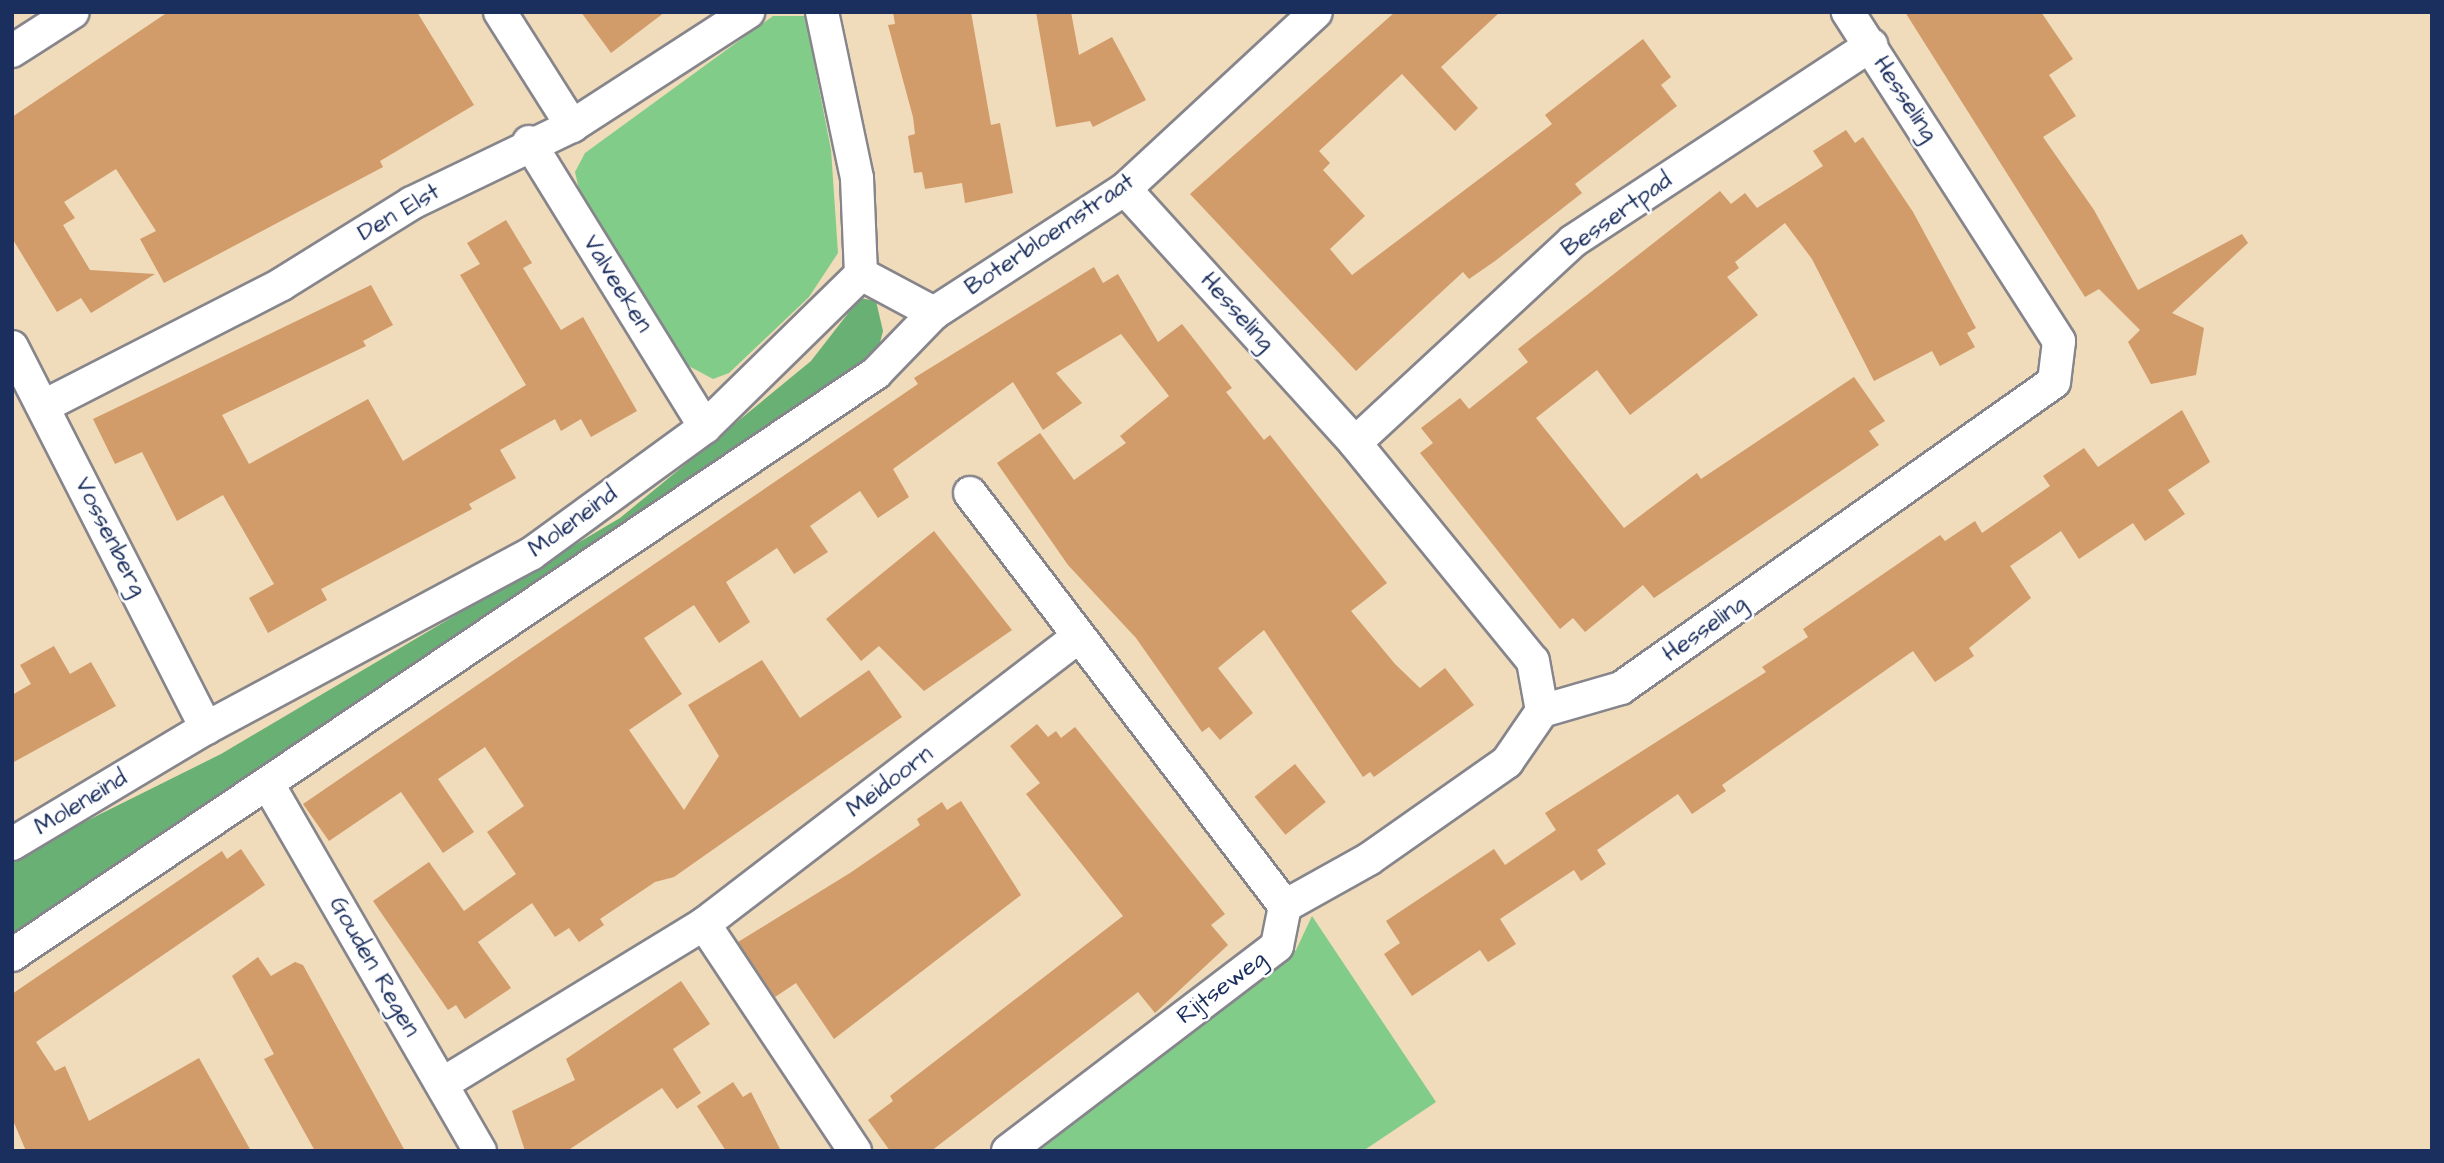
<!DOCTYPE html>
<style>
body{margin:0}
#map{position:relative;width:2444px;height:1163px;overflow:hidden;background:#f0dbba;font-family:"Architects Daughter",sans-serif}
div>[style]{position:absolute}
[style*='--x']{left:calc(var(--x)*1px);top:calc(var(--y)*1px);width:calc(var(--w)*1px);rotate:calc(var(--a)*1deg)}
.green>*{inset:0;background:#82cc89}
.forest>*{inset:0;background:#69b075}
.building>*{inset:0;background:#d19b6a;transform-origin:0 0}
.roads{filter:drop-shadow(2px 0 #86858c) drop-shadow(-2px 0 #86858c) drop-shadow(0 2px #86858c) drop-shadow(0 -2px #86858c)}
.minor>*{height:32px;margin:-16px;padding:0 16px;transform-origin:16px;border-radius:16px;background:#fff}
span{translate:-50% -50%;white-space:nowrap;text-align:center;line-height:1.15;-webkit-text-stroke:5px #fff;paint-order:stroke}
.street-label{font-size:24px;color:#1b2f5e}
.frame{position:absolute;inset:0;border:14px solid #1b2f5e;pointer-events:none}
</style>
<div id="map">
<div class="green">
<i style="clip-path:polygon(773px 16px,805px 16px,831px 150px,838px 253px,809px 297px,729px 373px,713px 379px,685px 364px,665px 342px,581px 198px,575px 172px,585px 153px)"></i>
<i style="clip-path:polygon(1312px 916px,1436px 1102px,1363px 1151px,1039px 1151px,1296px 950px)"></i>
</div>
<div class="forest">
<i style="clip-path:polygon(860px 298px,876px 301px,883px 331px,879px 346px,864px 361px,12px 936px,12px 858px,221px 754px,620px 518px,811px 361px)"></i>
</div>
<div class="building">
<i style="clip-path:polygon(168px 12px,417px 12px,474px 105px,380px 161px,383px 167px,164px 283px,140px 239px,156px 231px,116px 169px,64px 202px,75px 218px,63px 225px,90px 270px,155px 274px,91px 313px,81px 298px,57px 312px,12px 238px,12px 117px)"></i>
<i style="clip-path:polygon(581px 12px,665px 12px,611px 53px)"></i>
<i style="clip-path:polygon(893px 12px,971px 12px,991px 125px,1000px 123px,1013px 193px,965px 203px,962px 183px,925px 189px,922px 172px,914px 173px,908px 136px,915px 134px,913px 117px,888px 25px,895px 24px)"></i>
<i style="clip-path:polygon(1036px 12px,1071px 12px,1079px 55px,1112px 37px,1146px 100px,1093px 127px,1090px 121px,1056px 127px)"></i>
<i style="clip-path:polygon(1395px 12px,1500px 12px,1441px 67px,1478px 108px,1455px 131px,1402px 74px,1319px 151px,1330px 163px,1323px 170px,1365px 216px,1330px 249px,1352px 275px,1552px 124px,1545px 115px,1643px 39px,1671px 77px,1661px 85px,1677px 106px,1575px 184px,1582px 193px,1495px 261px,1469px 279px,1463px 272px,1356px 371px,1190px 194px)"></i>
<i style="clip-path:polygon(1905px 12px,2041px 12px,2073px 59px,2049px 75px,2076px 116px,2043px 137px,2094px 210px,2138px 290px,2242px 234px,2248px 243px,2172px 313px,2204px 328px,2196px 375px,2151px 384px,2128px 342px,2140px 330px,2099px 289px,2085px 297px)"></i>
<i style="clip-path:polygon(1846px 130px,1855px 143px,1863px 137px,1913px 212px,1976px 328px,1967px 333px,1975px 347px,1940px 366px,1932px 351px,1874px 381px,1812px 259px,1785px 223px,1735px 262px,1739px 268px,1727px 277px,1758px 315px,1669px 385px,1630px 415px,1597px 370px,1536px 418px,1624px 528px,1697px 473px,1701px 479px,1854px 377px,1885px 421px,1869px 431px,1879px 445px,1654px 598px,1643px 585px,1585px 632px,1573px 618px,1560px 629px,1420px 453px,1433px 443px,1421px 428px,1460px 398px,1469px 409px,1528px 362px,1518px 349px,1720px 191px,1731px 204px,1745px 193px,1757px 208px,1823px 166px,1813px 151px)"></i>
<i style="clip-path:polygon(506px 220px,532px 263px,523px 268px,561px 330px,583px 317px,637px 411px,591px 437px,581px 419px,561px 431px,555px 419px,500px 450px,516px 478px,469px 504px,472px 509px,321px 589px,327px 600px,268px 633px,249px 598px,274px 584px,223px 495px,177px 521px,142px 452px,115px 464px,93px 419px,371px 285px,393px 325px,363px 341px,366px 346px,222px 415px,249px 464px,368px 399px,403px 461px,526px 385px,460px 275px,480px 264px,467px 243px)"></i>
<i style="clip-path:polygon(1094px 267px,1103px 283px,1118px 274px,1158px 342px,1182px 324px,1232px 388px,1226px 392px,1264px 440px,1270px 435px,1387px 583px,1351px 611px,1395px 664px,1420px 688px,1445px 668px,1474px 705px,1374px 777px,1370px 772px,1363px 777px,1264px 630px,1218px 668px,1253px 713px,1220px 740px,1209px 727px,1202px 732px,1136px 638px,1068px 565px,997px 463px,1040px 433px,1074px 480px,1126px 443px,1120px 436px,1169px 396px,1121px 334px,1056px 373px,1082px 403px,1043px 430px,1013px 382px,893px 469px,909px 497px,878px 518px,860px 491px,810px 526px,828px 552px,794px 574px,777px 548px,726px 582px,750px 622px,719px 643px,694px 605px,644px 638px,682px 694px,629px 730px,684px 810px,719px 756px,688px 705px,762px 660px,800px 718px,869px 670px,902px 717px,674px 877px,655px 882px,600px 919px,604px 925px,579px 942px,569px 928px,555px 937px,532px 903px,478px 942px,511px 988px,465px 1019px,456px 1005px,448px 1010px,373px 901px,429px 862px,464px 911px,516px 874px,487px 832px,524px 806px,485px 747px,438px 779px,474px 832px,443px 853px,401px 792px,329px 841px,303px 804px,918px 384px,914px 378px)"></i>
<i style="clip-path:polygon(2182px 410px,2210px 462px,2168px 490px,2185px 514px,2145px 541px,2133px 523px,2079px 559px,2061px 531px,2010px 566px,2031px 598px,1969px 648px,1974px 656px,1935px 682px,1913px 651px,1722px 785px,1726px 791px,1692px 814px,1678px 794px,1597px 850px,1606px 864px,1581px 881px,1574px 870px,1500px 919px,1516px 944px,1488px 962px,1480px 950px,1412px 996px,1384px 954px,1400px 943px,1386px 921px,1494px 849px,1505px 865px,1556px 830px,1545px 813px,1766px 672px,1762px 667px,1808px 637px,1803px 629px,1940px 535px,1945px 541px,1975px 521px,1982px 533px,2050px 486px,2043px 476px,2084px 448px,2098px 467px)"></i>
<i style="clip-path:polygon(934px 531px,1012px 630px,924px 691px,879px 646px,861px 661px,826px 619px)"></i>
<i style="clip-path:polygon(54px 646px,70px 674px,91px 662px,116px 706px,12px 763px,12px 695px,31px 684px,20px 665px)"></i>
<i style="clip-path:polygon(1037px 724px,1048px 737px,1056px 731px,1061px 738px,1075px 727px,1225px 914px,1211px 925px,1228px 945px,1155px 1013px,1138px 992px,931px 1151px,890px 1151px,868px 1120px,893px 1101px,890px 1096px,1123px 916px,1026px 794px,1040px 783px,1010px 746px)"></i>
<i style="left:1295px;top:764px;width:49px;height:52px;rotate:51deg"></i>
<i style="clip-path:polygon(961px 801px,1021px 895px,834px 1039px,796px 983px,775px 997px,738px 942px,850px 873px,920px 825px,917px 819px,942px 802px,947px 810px)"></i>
<i style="clip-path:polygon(241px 849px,265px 885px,36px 1042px,55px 1071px,65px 1066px,89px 1121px,199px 1058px,251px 1151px,26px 1151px,12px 1118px,12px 994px,222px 851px,227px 859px)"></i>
<i style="clip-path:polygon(258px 957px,271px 976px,295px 962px,303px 965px,405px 1151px,315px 1151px,264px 1059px,274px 1054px,232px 976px)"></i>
<i style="clip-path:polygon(681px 981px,710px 1024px,673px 1049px,701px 1093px,677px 1109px,662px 1088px,567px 1151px,525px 1151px,512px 1111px,575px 1080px,566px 1059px)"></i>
<i style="clip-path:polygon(733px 1082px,743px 1097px,751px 1092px,781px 1151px,726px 1151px,697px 1106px)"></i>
</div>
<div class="roads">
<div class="minor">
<i style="--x:500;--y:12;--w:135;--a:57.7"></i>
<i style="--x:12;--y:51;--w:72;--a:-32.6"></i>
<i style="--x:529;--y:142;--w:335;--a:58.3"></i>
<i style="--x:1125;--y:189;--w:343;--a:47.8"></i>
<i style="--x:1355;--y:443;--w:281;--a:50.8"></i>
<i style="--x:1533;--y:661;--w:51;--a:79.8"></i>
<i style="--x:1542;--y:711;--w:82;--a:-16.2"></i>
<i style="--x:1621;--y:688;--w:530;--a:-35.25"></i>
<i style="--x:2054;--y:382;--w:41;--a:-83"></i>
<i style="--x:2059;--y:341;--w:391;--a:-122.7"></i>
<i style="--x:861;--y:274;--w:83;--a:28.1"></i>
<i style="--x:934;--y:313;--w:228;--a:-33"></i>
<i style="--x:1125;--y:189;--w:260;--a:-42.8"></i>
<i style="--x:12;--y:347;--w:428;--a:63"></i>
<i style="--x:44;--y:406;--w:267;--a:-27.1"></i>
<i style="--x:282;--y:284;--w:153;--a:-31.9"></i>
<i style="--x:412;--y:203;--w:178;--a:-25.7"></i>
<i style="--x:572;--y:126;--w:210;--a:-32.9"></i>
<i style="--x:1355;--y:443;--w:297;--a:-42.8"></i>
<i style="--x:1573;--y:241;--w:357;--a:-33.3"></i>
<i style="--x:970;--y:493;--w:519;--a:52.67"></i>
<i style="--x:268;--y:784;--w:424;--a:60"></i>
<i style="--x:12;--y:844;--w:226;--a:-30.9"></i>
<i style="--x:206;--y:728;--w:369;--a:-28.2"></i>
<i style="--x:531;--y:554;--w:215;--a:-36.1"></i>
<i style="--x:705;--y:427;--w:219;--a:-44.4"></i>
<i style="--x:861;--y:274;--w:96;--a:-92.4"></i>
<i style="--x:857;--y:178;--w:170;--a:-101.9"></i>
<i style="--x:704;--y:924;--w:273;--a:56.4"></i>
<i style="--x:12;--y:955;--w:1042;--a:-33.96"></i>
<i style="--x:876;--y:373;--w:83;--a:-46"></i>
<i style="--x:442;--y:1084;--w:307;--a:-31.4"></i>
<i style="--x:704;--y:924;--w:469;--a:-37.5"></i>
<i style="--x:1008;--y:1151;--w:338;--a:-37.3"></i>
<i style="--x:1277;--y:946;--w:41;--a:-78.7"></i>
<i style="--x:1285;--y:906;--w:96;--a:-29.2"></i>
<i style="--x:1369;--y:859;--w:169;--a:-35.1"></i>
<i style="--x:1507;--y:762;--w:62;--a:-55.5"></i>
</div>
</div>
<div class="street-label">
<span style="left:1905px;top:99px;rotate:57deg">Hesseling</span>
<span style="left:399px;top:213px;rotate:-30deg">Den Elst</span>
<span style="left:1617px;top:215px;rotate:-35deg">Bessertpad</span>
<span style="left:1050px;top:235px;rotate:-34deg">Boterbloemstraat</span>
<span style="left:617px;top:284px;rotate:58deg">Valveeken</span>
<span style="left:1237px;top:312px;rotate:48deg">Hesseling</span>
<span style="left:573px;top:522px;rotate:-36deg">Moleneind</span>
<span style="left:110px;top:537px;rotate:63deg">Vossenberg</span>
<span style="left:1705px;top:629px;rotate:-35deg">Hesseling</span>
<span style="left:890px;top:782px;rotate:-37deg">Meidoorn</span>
<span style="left:81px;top:803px;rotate:-31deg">Moleneind</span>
<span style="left:374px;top:967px;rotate:60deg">Gouden Regen</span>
<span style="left:1222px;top:988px;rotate:-37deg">Rijtseweg</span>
</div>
<div class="frame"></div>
</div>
